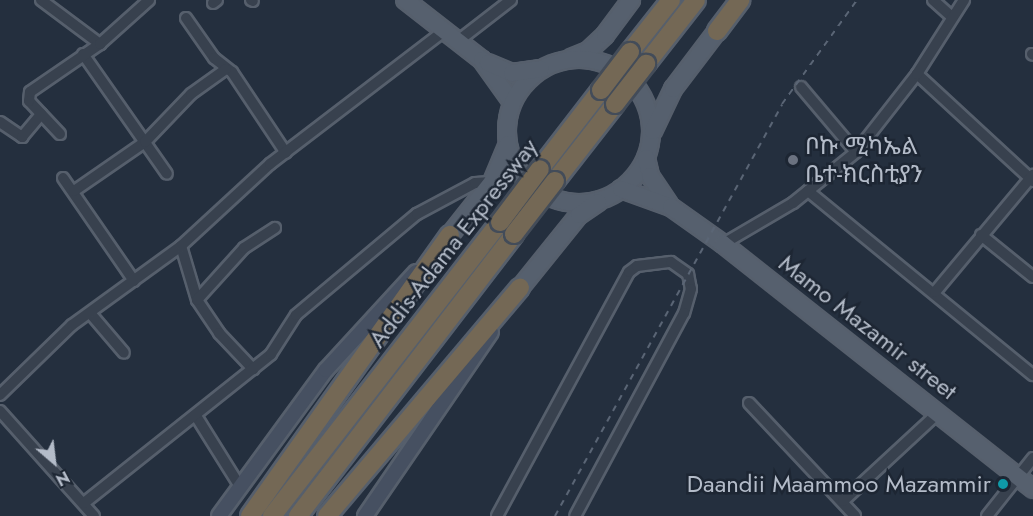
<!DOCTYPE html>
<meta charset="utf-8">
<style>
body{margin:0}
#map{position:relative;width:1033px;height:516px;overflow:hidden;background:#242f3e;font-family:Jost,"Noto Sans Ethiopic",sans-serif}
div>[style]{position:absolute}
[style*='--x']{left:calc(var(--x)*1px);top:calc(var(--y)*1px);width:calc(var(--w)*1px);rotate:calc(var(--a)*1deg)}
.roads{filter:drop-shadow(2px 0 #565f6c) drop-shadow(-2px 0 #565f6c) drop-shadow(0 2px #565f6c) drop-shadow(0 -2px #565f6c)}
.street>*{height:10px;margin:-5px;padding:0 5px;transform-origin:5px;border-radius:5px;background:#38414e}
.secondary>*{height:14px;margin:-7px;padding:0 7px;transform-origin:7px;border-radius:7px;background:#465061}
.primary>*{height:16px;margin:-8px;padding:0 8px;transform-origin:8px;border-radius:8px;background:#56606e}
.primary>.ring{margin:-8px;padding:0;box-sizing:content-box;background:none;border:16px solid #56606e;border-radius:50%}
.highway>*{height:18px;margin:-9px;padding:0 9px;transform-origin:9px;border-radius:9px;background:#746855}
.rail>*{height:2px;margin-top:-1px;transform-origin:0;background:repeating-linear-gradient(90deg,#5a6575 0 6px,transparent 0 12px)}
.bridges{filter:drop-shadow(2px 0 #434c59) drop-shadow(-2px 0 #434c59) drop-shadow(0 2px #434c59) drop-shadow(0 -2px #434c59)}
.highway-bridge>*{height:18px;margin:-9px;padding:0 9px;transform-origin:9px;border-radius:9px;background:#746855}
.dots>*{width:16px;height:16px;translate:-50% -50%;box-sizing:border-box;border:3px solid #1d2633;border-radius:50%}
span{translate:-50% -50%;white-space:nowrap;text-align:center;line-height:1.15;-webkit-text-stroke:5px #1d2633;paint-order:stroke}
.poi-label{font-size:24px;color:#b4bcc9}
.left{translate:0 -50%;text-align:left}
.right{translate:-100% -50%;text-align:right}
.street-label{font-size:24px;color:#b4bcc9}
.north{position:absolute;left:24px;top:432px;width:60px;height:60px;-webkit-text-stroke:4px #1d2633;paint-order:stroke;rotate:152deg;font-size:16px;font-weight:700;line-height:24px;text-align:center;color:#b4bcc9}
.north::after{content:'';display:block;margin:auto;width:21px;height:27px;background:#b4bcc9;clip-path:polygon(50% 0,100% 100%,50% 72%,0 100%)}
</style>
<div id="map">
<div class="roads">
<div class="street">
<i style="--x:41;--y:0;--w:74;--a:36.7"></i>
<i style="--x:251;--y:0;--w:2;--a:27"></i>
<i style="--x:933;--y:0;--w:24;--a:42"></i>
<i style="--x:213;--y:3;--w:5;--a:-37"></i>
<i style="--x:186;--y:18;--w:49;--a:55"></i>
<i style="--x:214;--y:58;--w:23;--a:38"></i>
<i style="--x:232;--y:72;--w:97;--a:56.3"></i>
<i style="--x:458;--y:41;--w:67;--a:-37.7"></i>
<i style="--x:83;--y:54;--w:146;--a:55"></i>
<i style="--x:1032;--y:54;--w:1;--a:45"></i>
<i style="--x:917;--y:74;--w:158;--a:42.7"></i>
<i style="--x:801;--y:87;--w:85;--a:49.8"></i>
<i style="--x:0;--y:122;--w:27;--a:34"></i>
<i style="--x:22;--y:137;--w:30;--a:-50"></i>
<i style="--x:60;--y:134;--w:45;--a:-133.2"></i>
<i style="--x:29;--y:101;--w:9;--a:-84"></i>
<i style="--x:30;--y:92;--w:85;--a:-34.4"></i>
<i style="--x:100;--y:44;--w:66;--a:-41.9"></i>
<i style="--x:63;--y:178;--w:125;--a:55.4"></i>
<i style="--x:74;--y:191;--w:86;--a:-34.6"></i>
<i style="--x:145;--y:142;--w:66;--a:-46.2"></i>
<i style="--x:191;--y:94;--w:43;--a:-35.5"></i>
<i style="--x:808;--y:191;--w:291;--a:39.3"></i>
<i style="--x:981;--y:235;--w:67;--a:38.9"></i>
<i style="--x:723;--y:244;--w:81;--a:-30.4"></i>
<i style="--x:793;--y:203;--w:81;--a:-39"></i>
<i style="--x:856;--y:152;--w:99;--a:-52"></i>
<i style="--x:917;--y:74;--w:88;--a:-57.6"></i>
<i style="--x:181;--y:246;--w:56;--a:73.5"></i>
<i style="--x:197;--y:300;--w:40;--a:56"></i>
<i style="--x:219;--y:333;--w:50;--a:46.6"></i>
<i style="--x:935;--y:292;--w:153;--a:-50.1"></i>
<i style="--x:197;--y:300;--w:70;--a:-47.9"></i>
<i style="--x:244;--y:248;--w:37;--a:-33"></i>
<i style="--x:90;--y:313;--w:52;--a:49.6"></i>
<i style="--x:0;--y:395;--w:100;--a:-44.2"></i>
<i style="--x:72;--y:325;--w:135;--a:-35.9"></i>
<i style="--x:181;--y:246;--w:121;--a:-42.7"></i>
<i style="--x:270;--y:164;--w:219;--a:-37.4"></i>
<i style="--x:749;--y:403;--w:155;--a:46.8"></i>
<i style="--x:0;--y:411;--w:141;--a:48.2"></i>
<i style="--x:196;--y:416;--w:85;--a:58"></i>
<i style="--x:843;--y:501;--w:129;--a:-42.8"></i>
<i style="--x:84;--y:503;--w:239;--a:-38.5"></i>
<i style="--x:271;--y:354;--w:46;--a:-57.3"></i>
<i style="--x:296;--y:315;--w:158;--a:-39.9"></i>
<i style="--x:417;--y:214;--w:66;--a:-28.1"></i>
<i style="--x:475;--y:183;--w:17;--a:-3"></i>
<i style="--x:497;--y:516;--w:277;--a:-61.6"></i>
<i style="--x:629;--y:272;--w:10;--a:-37"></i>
<i style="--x:637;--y:266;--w:34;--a:-7"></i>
<i style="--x:671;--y:262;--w:21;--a:35"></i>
<i style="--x:688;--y:274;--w:15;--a:79"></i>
<i style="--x:691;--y:289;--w:25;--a:106"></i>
<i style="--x:684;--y:313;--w:230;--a:118.2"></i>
<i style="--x:987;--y:516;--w:74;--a:-51.6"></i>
</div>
<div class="secondary">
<i style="--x:219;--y:516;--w:181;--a:-53.8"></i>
<i style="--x:326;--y:370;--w:133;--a:-47.4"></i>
<i style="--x:365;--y:516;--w:223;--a:-55.6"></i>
</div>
<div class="primary">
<i style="--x:405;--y:0;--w:98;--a:37.9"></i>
<i style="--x:482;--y:60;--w:52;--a:54.5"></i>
<i style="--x:571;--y:58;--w:18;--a:-22"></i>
<i style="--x:588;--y:51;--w:23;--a:-43"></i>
<i style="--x:605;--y:35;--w:44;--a:-53.4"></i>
<i class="ring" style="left:507px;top:59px;width:128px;height:128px"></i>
<i style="--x:488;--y:63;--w:26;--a:23"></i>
<i style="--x:512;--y:73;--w:29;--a:-8"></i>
<i style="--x:653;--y:131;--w:47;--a:-64.5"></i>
<i style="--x:673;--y:89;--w:73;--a:-52.8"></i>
<i style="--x:646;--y:158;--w:18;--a:77"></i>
<i style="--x:650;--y:176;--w:34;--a:56"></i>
<i style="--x:621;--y:189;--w:53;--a:19.8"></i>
<i style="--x:671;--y:207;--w:64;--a:35.4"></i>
<i style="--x:723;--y:244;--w:395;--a:38.3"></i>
<i style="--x:450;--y:235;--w:68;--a:-51.6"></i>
<i style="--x:492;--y:182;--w:41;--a:-67.2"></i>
<i style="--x:520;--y:288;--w:94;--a:-51.1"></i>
<i style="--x:579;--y:215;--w:23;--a:-34"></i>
</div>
<div class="highway">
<i style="--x:717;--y:31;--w:39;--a:-53"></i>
<i style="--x:630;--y:52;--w:66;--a:-51.7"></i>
<i style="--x:646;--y:64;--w:81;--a:-52"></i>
<i style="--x:540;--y:169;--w:100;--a:-52.3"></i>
<i style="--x:555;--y:181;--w:98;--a:-52.1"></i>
<i style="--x:250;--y:516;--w:345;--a:-54.6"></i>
<i style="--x:272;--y:516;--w:372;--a:-52.2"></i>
<i style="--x:298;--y:516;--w:355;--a:-52.5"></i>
<i style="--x:327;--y:516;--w:299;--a:-49.8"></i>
</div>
</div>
<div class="rail">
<i style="--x:555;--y:516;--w:470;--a:-61.1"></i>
<i style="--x:782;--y:104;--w:128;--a:-54.2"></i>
</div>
<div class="bridges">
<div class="highway-bridge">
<i style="--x:601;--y:90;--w:48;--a:-52.7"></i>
<i style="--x:615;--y:104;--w:51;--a:-52.2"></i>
<i style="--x:500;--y:222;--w:66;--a:-53"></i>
<i style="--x:514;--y:234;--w:67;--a:-52.3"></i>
</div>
</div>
<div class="dots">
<i style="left:793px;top:160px;background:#6b7280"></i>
<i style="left:1003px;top:484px;background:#0f9aa8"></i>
</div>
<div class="poi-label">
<span class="left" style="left:805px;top:160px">ቦኩ ሚካኤል<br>ቤተ-ክርስቲያን</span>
<span class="right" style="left:991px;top:484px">Daandii Maammoo Mazammir</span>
</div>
<div class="street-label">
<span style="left:453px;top:243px;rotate:-52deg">Addis-Adama Expressway</span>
<span style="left:868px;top:327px;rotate:38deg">Mamo Mazamir street</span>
</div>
<div class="north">N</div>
</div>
